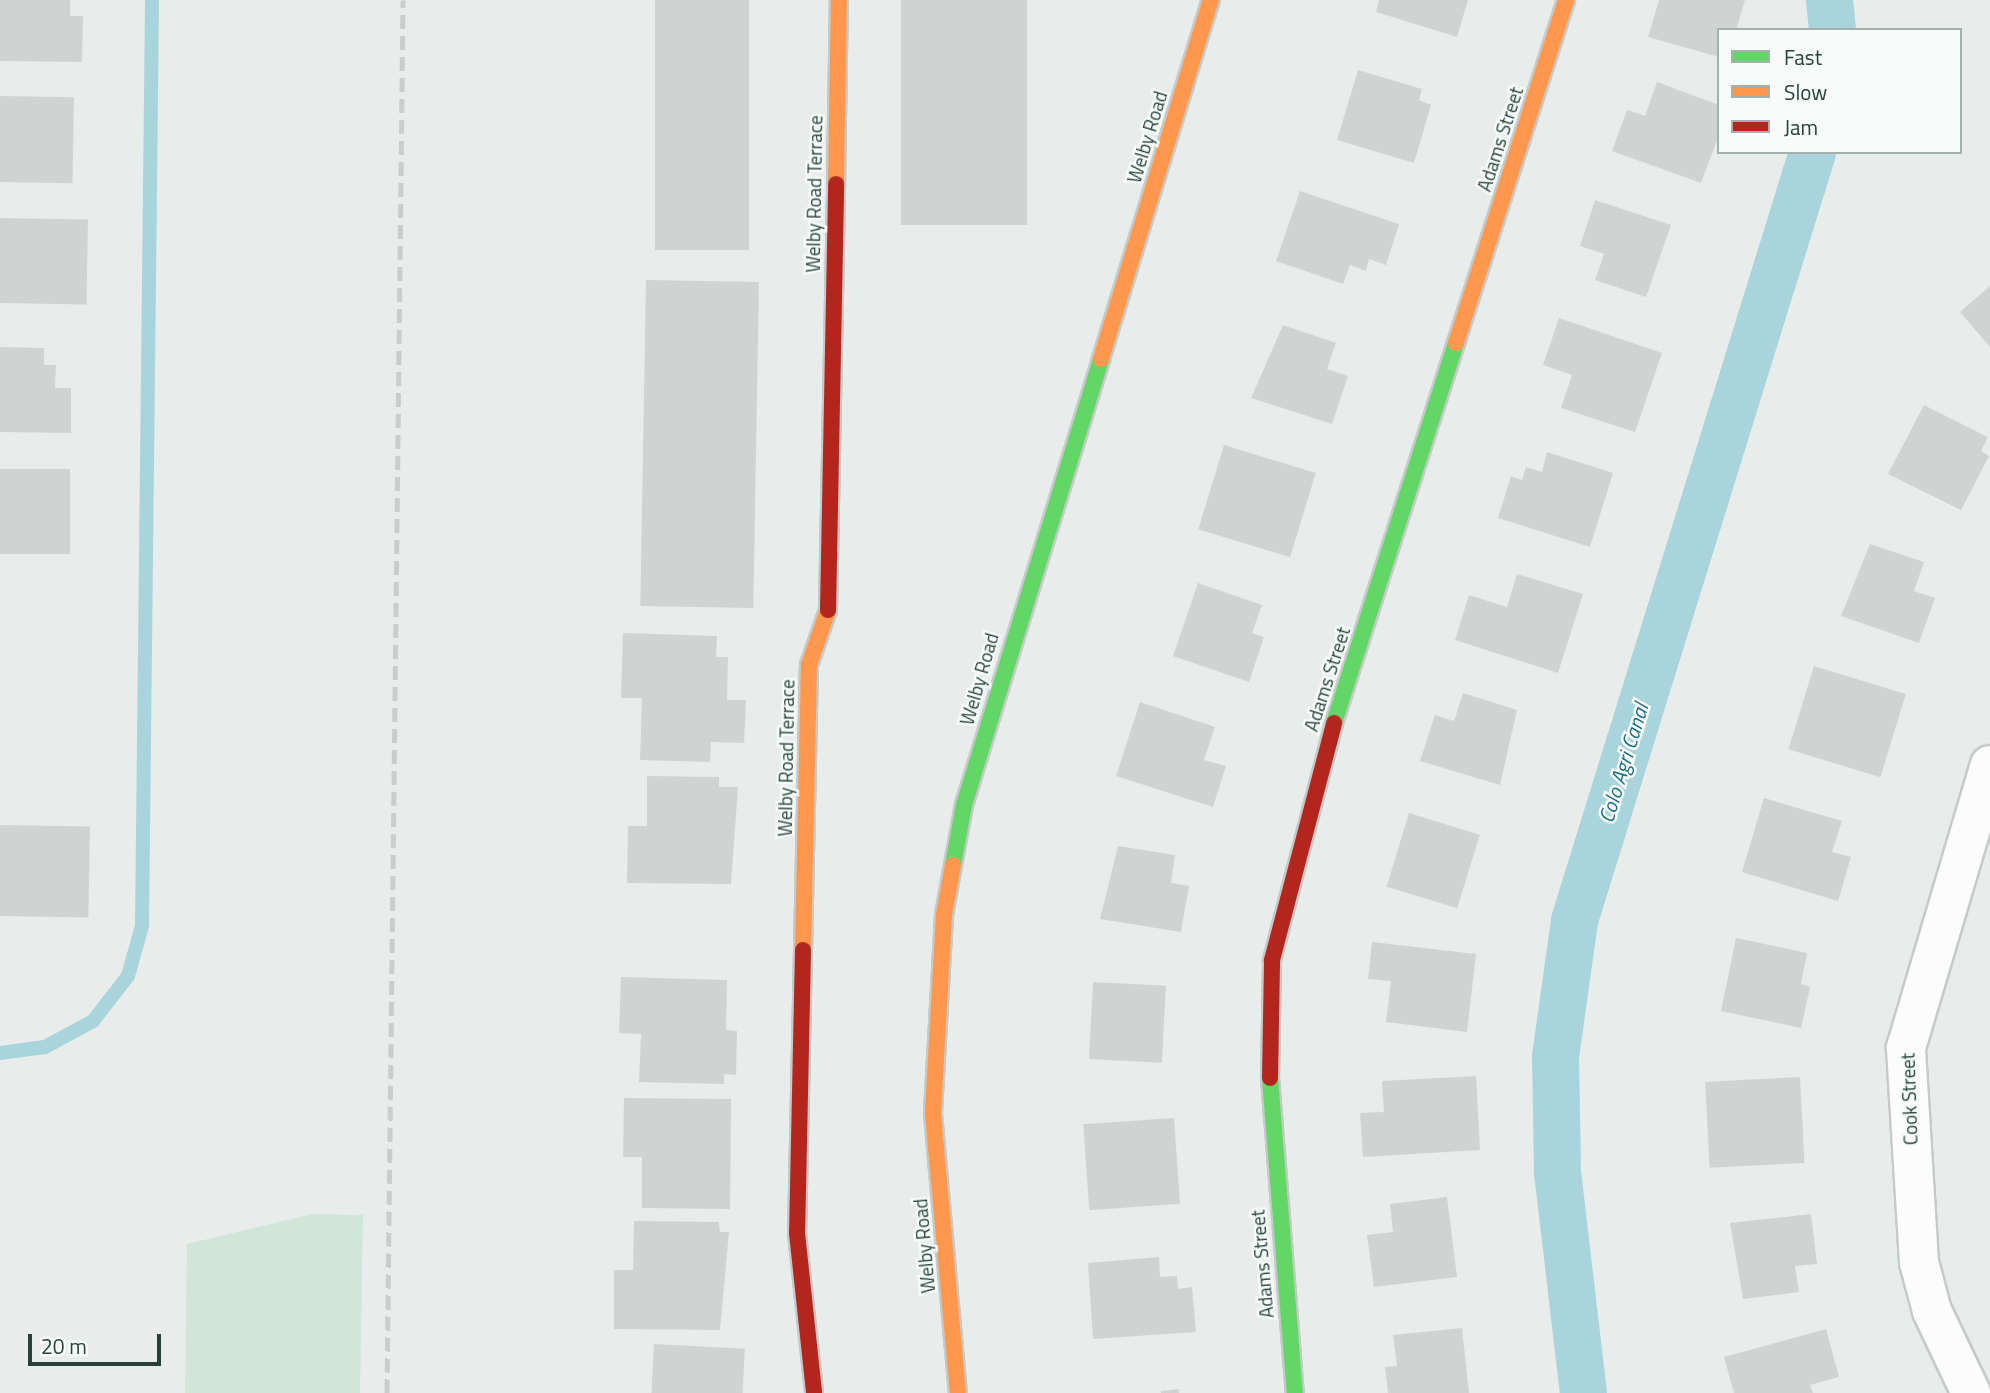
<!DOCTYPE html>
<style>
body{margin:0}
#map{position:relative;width:1990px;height:1393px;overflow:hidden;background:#e8edeb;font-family:"Titillium Web",sans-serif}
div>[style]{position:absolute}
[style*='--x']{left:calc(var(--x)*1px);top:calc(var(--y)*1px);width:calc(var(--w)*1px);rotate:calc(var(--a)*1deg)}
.green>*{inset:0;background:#d1e6d8}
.stream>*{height:14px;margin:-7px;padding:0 7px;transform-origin:7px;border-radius:7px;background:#a9d4db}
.canal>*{height:47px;margin:-23.5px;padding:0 23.5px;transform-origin:23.5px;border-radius:23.5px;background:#a9d4db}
.building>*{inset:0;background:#cfd4d2;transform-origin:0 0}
.roads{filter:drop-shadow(2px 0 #c5cac8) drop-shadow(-2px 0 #c5cac8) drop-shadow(0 2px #c5cac8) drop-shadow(0 -2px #c5cac8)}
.street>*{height:38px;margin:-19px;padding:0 19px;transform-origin:19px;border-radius:19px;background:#fcfcfc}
.fast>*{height:16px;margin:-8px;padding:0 8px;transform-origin:8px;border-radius:8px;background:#63d668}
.slow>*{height:16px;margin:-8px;padding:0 8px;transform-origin:8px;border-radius:8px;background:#ff974d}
.jam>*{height:16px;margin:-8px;padding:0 8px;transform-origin:8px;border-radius:8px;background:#b3261e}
.rail>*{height:5px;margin-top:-2.5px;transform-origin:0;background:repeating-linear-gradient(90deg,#c9cdcc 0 14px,transparent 0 21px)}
span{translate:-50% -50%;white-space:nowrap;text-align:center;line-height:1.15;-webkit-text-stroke:5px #f7fbf9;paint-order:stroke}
.street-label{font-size:19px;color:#24423a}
.water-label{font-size:21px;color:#1c6f80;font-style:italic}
.legend{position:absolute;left:1717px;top:28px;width:245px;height:126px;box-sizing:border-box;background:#f7fbf9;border:2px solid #a3b1ad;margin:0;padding:9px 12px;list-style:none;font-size:21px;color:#24423a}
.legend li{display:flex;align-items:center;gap:14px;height:35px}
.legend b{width:35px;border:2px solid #a3b1ad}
.scale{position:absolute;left:28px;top:1334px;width:133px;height:32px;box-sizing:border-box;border:4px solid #24423a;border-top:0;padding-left:9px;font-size:21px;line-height:24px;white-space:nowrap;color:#24423a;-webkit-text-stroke:5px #f7fbf9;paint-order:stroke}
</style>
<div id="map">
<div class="green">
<i style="clip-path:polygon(312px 1214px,363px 1215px,360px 1393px,185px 1393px,187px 1244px)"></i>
</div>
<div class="stream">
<i style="--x:0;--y:1053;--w:45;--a:-7.6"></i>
<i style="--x:45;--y:1047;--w:55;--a:-28.4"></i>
<i style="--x:93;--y:1021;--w:57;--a:-52.1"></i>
<i style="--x:128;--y:976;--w:52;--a:-74.4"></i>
<i style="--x:142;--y:926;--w:926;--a:-89.38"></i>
</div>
<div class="canal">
<i style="--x:1829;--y:0;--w:30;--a:84"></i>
<i style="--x:1583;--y:1393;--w:225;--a:-96.7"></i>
<i style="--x:1557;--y:1170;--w:114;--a:-91"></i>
<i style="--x:1555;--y:1056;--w:137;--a:-82"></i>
<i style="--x:1574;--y:920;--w:804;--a:-72.78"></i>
</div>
<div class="building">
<i style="clip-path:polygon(0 0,70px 0,70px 16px,83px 16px,82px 62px,0 61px)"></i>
<i style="left:655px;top:0;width:94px;height:250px"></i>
<i style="left:901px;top:0;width:126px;height:225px"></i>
<i style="clip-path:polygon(1379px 0,1468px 0,1457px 37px,1376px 12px)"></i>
<i style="clip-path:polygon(1659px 0,1745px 0,1736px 30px,1719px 30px,1719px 57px,1648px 37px)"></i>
<i style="clip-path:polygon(1358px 70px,1422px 89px,1419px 100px,1431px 105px,1414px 163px,1337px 140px)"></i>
<i style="clip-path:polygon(1657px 82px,1719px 105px,1719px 135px,1701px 183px,1612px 151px,1627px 110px,1645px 116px)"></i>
<i style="left:0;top:96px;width:74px;height:86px;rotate:1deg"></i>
<i style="clip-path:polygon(1300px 191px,1399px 224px,1386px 265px,1369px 259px,1366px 271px,1350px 265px,1343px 284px,1276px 261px)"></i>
<i style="clip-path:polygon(1595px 200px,1671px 225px,1646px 297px,1595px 280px,1604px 254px,1580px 246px)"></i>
<i style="left:0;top:218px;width:88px;height:85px;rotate:1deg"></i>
<i style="left:646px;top:280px;width:113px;height:326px;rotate:1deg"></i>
<i style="clip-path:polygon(1990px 286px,1990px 347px,1960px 312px)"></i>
<i style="clip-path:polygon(1559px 318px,1662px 353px,1635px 432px,1561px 408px,1572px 375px,1543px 365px)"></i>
<i style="clip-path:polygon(1283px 325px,1336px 343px,1327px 369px,1348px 376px,1332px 424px,1251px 398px)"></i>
<i style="clip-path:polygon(0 347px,44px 348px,44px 365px,56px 365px,55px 388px,71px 388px,71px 433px,0 432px)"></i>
<i style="clip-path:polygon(1924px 405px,1988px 437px,1981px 451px,1989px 456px,1961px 510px,1888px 474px)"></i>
<i style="left:1224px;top:445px;width:96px;height:88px;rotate:17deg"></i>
<i style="clip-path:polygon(1547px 452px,1613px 473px,1590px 547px,1498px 518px,1511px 476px,1522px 480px,1526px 467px,1542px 472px)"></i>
<i style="left:0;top:469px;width:70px;height:85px"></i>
<i style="clip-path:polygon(1870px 544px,1924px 562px,1914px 591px,1935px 598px,1919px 643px,1841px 616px)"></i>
<i style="clip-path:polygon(1517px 574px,1583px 594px,1558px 673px,1455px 640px,1469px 595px,1507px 607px)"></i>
<i style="clip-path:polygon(1198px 583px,1262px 605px,1252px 633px,1264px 637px,1249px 682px,1173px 656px)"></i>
<i style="clip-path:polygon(623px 633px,717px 636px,716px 657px,728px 657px,727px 700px,746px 700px,744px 743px,711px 742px,710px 762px,640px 760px,642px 698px,621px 698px)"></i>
<i style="left:1814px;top:666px;width:96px;height:87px;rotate:17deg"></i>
<i style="clip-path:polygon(1463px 693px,1517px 710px,1500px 785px,1420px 761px,1435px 715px,1454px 721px)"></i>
<i style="clip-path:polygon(1140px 702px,1215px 727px,1204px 760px,1226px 766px,1213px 807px,1116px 776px)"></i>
<i style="clip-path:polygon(647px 776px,719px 777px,719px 787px,738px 787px,731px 884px,627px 883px,628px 826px,647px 826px)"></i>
<i style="clip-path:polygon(1764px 798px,1842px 821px,1832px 852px,1851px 857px,1838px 901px,1742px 872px)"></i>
<i style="left:1409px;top:813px;width:74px;height:77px;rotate:17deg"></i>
<i style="left:0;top:825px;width:90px;height:91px;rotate:1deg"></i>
<i style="clip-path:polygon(1118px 846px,1175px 855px,1171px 883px,1189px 886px,1181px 932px,1100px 919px)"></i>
<i style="clip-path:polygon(1736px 938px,1807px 953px,1801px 984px,1810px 987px,1801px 1028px,1721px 1011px)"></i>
<i style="clip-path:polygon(1372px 942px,1476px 954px,1467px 1032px,1386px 1022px,1391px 981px,1368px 979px)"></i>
<i style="clip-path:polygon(621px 977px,727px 980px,726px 1030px,737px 1031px,736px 1075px,724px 1074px,724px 1084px,639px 1082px,641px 1034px,619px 1033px)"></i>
<i style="left:1093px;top:982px;width:73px;height:77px;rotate:3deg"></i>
<i style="clip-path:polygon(1476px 1076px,1480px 1150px,1363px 1157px,1360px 1113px,1384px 1112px,1382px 1081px)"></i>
<i style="left:1800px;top:1077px;width:86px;height:95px;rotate:87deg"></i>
<i style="clip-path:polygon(624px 1098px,731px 1099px,730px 1209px,642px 1208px,642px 1157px,623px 1157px)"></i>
<i style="left:1174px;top:1118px;width:86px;height:91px;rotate:86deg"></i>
<i style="clip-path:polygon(1447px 1197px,1457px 1277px,1374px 1287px,1367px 1235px,1393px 1232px,1390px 1204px)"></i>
<i style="clip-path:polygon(1811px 1214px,1817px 1264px,1795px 1266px,1799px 1292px,1743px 1299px,1730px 1223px)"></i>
<i style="clip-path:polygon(634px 1221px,719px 1222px,720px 1232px,729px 1232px,720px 1330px,614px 1329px,614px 1270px,633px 1270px)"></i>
<i style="clip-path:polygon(1159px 1257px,1160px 1277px,1177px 1276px,1178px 1289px,1192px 1287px,1196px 1332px,1093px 1339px,1088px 1263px)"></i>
<i style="clip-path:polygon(1462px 1328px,1469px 1393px,1388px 1393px,1385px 1367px,1397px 1366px,1393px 1335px)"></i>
<i style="clip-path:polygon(1826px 1329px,1839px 1377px,1810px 1385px,1813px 1393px,1734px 1393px,1724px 1357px)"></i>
<i style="left:654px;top:1344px;width:91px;height:49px;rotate:3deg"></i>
<i style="clip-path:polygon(1179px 1389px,1179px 1393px,1161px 1393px,1161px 1391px)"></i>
</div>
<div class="roads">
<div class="street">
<i style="--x:1971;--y:1393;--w:91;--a:-115.4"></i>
<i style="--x:1932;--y:1311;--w:51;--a:-104.9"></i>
<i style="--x:1919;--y:1262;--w:214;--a:-93.5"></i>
<i style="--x:1906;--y:1048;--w:295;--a:-73.5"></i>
</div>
<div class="fast">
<i style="--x:1334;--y:723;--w:399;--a:-72.2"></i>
<i style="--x:953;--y:865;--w:61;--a:-79.6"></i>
<i style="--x:964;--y:805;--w:467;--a:-72.9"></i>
<i style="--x:1270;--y:1078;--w:316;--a:85.5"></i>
</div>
<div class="slow">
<i style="--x:836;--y:184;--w:184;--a:-89.1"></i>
<i style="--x:1456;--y:343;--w:360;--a:-72.2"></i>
<i style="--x:1101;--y:359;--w:375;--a:-73"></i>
<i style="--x:953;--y:865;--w:51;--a:100.2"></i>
<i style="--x:944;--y:915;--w:199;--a:93.2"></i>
<i style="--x:933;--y:1114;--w:280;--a:84.9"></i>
<i style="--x:803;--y:950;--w:285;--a:-88.8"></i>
<i style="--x:809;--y:665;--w:58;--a:-70.9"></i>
</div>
<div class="jam">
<i style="--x:828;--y:610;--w:426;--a:-88.9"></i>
<i style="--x:803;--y:950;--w:283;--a:91.2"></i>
<i style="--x:797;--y:1233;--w:161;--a:83.9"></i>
<i style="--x:1270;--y:1078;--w:118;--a:-89"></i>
<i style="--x:1272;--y:960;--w:245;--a:-75.3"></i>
</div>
</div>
<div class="rail">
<i style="--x:387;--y:1393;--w:1393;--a:-89.34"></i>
</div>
<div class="street-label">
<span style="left:1147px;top:137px;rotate:-73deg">Welby Road</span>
<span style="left:1500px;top:139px;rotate:-72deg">Adams Street</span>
<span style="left:814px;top:194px;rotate:-89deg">Welby Road Terrace</span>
<span style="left:979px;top:679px;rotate:-74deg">Welby Road</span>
<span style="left:1327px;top:679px;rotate:-72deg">Adams Street</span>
<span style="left:786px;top:758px;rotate:-89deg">Welby Road Terrace</span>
<span style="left:1909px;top:1099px;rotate:-92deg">Cook Street</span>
<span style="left:924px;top:1246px;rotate:-95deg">Welby Road</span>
<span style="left:1262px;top:1264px;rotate:-95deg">Adams Street</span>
</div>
<div class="water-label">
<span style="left:1623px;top:763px;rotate:-73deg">Colo Agri Canal</span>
</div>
<ul class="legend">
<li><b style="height:9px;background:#63d668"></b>Fast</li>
<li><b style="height:9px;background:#ff974d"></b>Slow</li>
<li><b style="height:9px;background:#b3261e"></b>Jam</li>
</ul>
<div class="scale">20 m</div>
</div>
